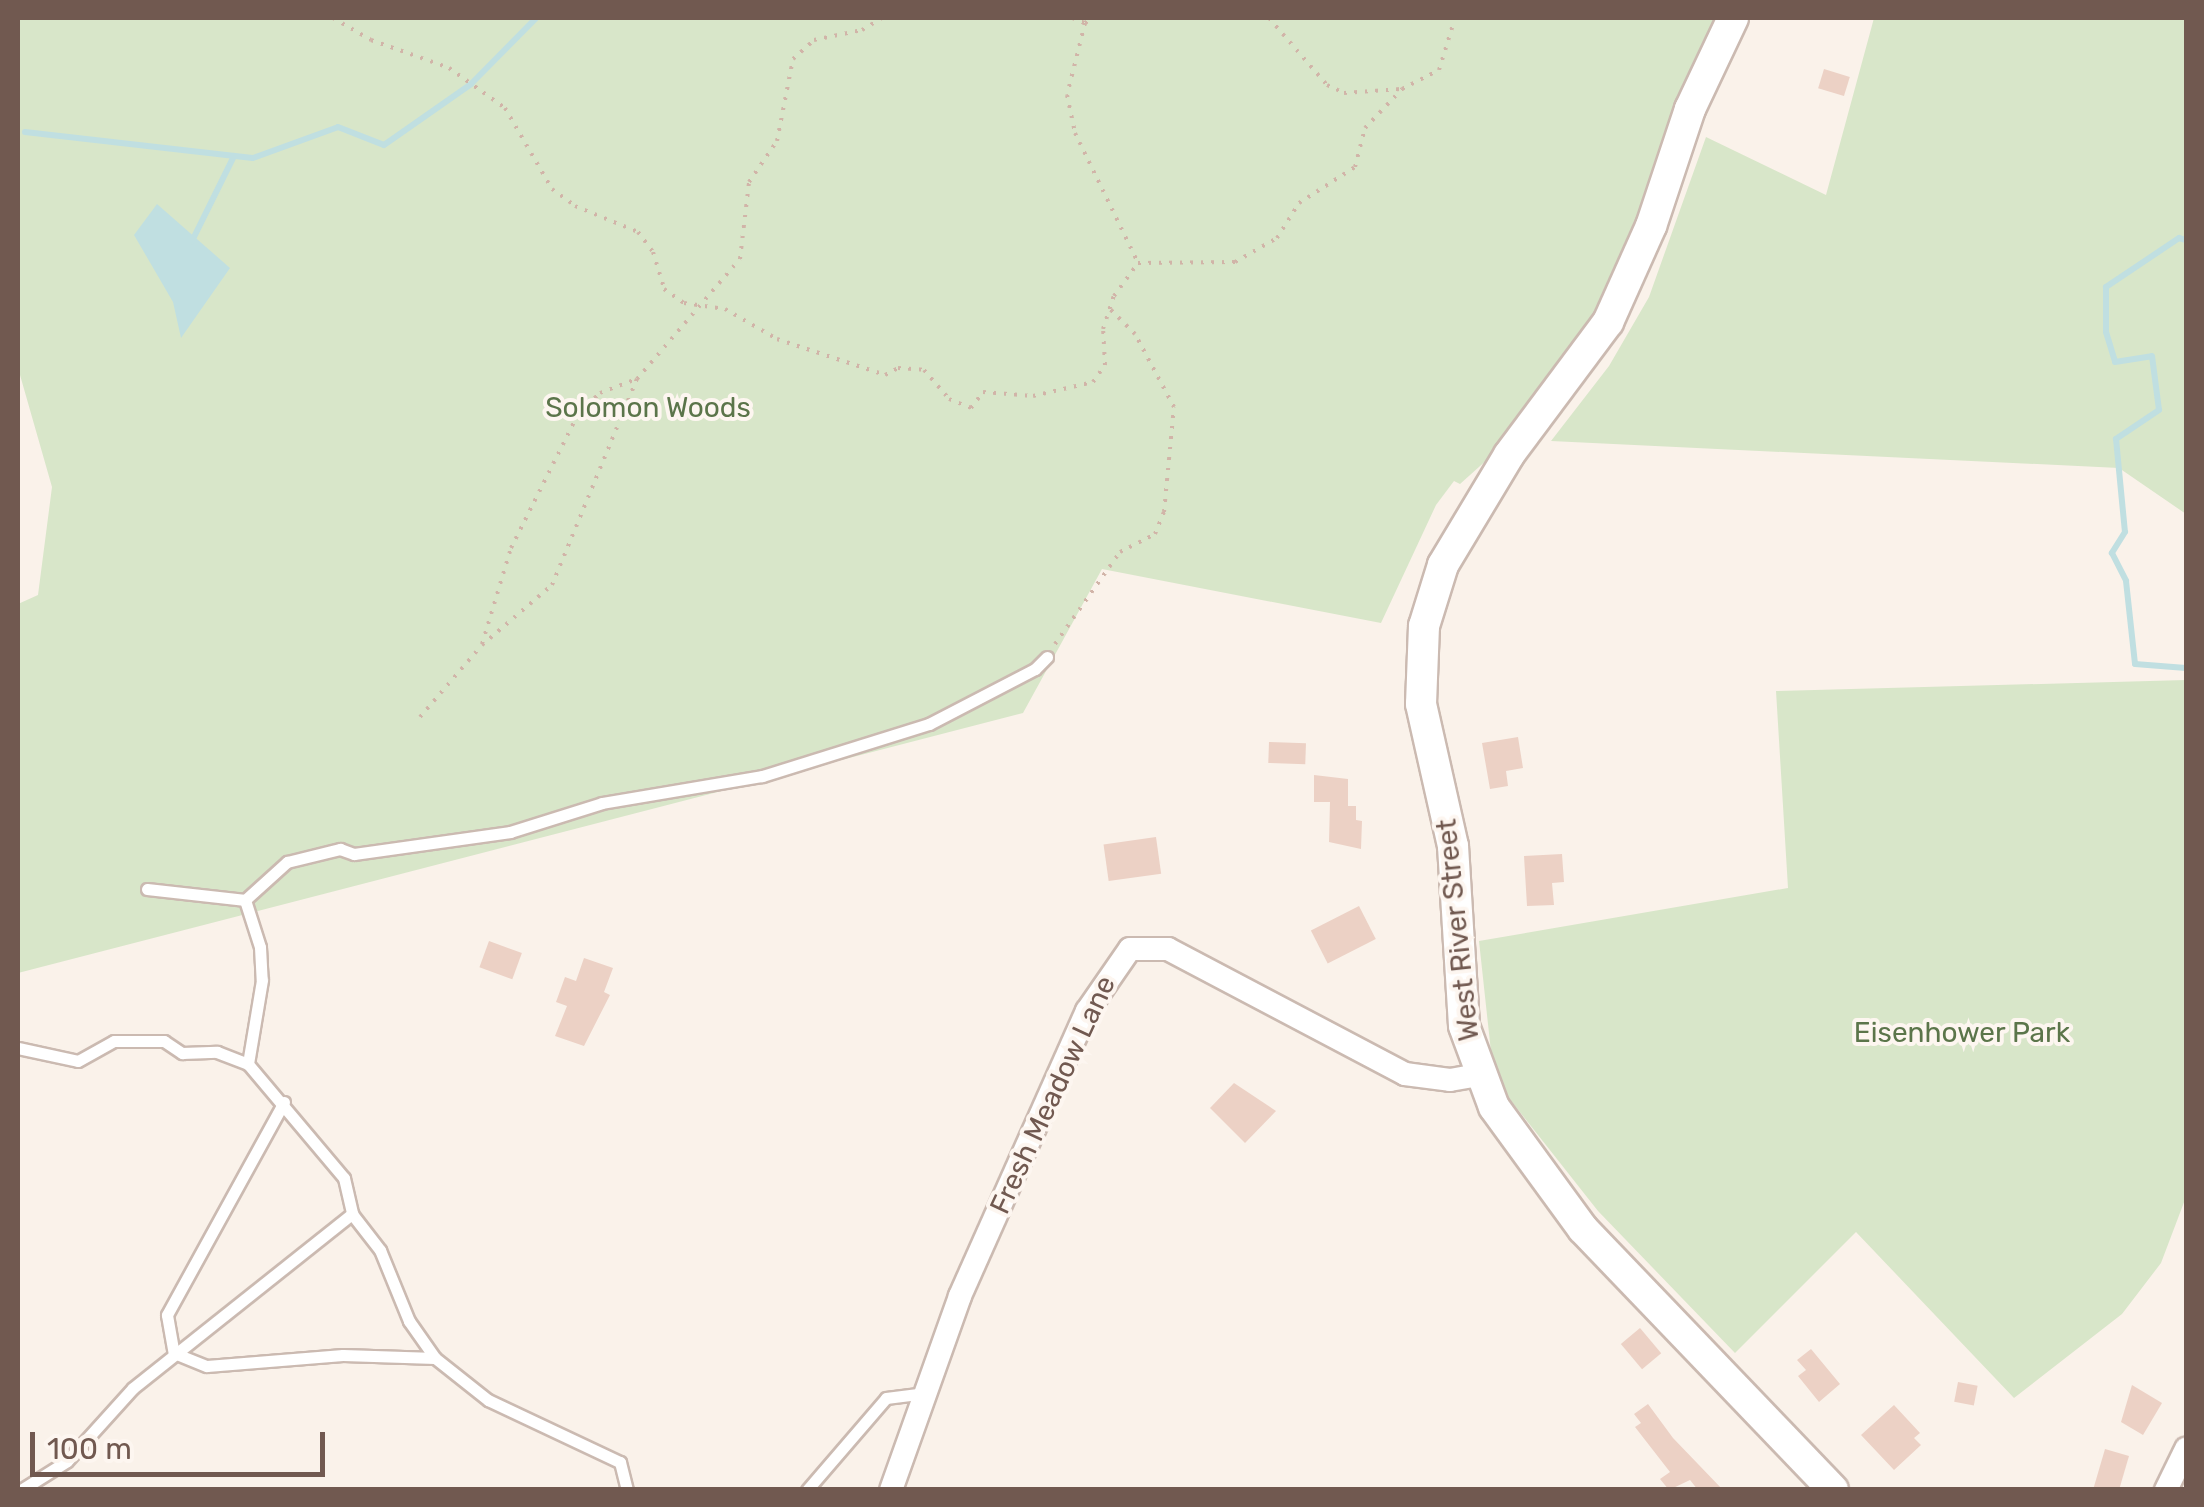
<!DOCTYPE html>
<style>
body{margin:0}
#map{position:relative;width:2204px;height:1507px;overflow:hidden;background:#faf2ea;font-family:Rubik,sans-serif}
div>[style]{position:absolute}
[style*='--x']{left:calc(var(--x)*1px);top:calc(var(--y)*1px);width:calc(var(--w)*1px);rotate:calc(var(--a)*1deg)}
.green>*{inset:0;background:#d8e6c9}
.water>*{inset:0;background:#c0dfe1}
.stream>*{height:6px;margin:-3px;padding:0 3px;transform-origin:3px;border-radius:3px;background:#c0dfe1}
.building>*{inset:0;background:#ecd1c5;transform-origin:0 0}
.path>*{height:4px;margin-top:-2px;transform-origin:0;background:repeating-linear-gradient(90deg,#d1b4a8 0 2.5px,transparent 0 10.5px)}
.roads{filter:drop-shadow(2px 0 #cbbab1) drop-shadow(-2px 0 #cbbab1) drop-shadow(0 2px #cbbab1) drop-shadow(0 -2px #cbbab1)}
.lane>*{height:11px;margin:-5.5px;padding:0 5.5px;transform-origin:5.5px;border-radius:5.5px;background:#fff}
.street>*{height:22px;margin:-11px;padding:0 11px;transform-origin:11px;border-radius:11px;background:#fff}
.secondary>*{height:30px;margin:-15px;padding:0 15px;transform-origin:15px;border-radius:15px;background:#fff}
span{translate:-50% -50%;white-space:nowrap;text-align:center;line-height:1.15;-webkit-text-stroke:8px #fdf6f0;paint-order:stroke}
.park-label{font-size:28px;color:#5b754a}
.street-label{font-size:28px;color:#715950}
.frame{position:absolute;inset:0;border:20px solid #715950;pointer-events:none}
.scale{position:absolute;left:30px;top:1432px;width:295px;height:45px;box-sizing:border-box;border:5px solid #715950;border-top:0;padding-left:12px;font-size:30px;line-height:35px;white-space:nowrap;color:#715950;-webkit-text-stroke:8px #fdf6f0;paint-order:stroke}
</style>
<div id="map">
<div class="green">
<i style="clip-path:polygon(18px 18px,1720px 18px,1617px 284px,1499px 449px,1460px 484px,1454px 481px,1436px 505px,1381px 623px,1102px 569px,1023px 713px,18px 973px,18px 604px,38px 595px,52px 487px,18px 368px)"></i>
<i style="clip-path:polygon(1874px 18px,2186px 18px,2186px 514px,2119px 468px,1551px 441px,1609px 366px,1649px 297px,1706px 137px,1826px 195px)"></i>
<i style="clip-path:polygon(2186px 680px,2186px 1197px,2161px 1263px,2122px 1314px,2014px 1398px,1856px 1232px,1735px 1353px,1598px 1211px,1508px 1097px,1492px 1061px,1479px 941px,1788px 888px,1776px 691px)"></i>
</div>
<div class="water">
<i style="clip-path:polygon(157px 204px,230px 268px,181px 338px,173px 302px,134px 235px)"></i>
</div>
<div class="stream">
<i style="--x:25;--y:132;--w:229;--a:6.5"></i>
<i style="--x:253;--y:158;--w:90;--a:-20"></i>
<i style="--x:338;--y:127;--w:49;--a:21.4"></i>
<i style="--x:384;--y:145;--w:106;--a:-35"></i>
<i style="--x:471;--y:84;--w:93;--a:-45.4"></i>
<i style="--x:2186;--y:240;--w:7;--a:-164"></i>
<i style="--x:2179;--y:238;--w:88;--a:146.1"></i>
<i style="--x:2106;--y:287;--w:45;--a:90"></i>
<i style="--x:2106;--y:332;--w:31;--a:73"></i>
<i style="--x:2115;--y:362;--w:37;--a:-9"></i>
<i style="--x:2152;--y:356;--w:54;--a:82.6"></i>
<i style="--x:2159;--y:410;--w:52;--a:146"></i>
<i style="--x:2116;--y:439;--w:93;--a:84.5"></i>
<i style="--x:2125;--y:532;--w:25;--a:122"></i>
<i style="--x:2112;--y:553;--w:31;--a:63"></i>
<i style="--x:2126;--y:581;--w:83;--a:83.8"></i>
<i style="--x:2135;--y:664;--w:51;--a:4.5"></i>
<i style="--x:192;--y:241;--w:95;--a:-63.7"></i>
</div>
<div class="building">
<i style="left:1824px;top:69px;width:27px;height:20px;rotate:17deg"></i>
<i style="clip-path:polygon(1518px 737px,1523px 768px,1506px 771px,1508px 786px,1490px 789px,1482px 743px)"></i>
<i style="left:1269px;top:742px;width:37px;height:21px;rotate:2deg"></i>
<i style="clip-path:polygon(1314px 775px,1348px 779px,1348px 806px,1356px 806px,1356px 820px,1362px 821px,1361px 849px,1329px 842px,1330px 802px,1314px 802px)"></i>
<i style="left:1156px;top:837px;width:37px;height:53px;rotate:82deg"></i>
<i style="clip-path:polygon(1562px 854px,1564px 882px,1552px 883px,1554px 905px,1527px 906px,1524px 856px)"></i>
<i style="left:1359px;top:906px;width:37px;height:54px;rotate:63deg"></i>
<i style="left:489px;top:941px;width:35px;height:28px;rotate:20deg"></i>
<i style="clip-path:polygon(584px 958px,613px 968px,604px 992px,610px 995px,584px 1046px,555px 1036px,567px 1006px,556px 1002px,565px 977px,576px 981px)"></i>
<i style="clip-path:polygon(1234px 1083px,1276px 1111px,1245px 1143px,1210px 1108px)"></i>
<i style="left:1640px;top:1328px;width:33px;height:25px;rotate:50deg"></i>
<i style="clip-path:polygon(1811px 1349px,1840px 1384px,1819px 1402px,1798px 1376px,1806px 1370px,1797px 1360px)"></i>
<i style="left:1958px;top:1382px;width:20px;height:20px;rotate:11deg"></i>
<i style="clip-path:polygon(2132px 1385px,2162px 1403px,2143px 1435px,2121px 1422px)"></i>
<i style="clip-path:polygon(1648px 1404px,1673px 1438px,1723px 1490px,1698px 1490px,1690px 1480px,1669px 1490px,1660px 1479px,1670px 1472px,1635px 1427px,1641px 1423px,1634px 1414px)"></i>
<i style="clip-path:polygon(1894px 1405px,1920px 1433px,1914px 1438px,1921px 1445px,1894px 1470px,1861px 1435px)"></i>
<i style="clip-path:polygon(2105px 1449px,2129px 1456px,2119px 1490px,2093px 1490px)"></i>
</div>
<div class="path">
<i style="--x:333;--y:18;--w:44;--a:30.1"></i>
<i style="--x:371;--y:40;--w:83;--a:19.7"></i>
<i style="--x:449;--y:68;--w:69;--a:35.5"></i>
<i style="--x:505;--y:108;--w:94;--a:59.9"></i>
<i style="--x:552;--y:189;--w:29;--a:36"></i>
<i style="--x:575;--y:206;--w:68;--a:22.4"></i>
<i style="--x:638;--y:232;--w:25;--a:53"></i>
<i style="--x:653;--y:252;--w:39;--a:73"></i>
<i style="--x:664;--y:289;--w:24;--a:35"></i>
<i style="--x:684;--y:303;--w:41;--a:8.3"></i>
<i style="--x:725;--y:309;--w:60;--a:30"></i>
<i style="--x:777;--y:339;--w:114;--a:18.4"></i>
<i style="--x:885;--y:375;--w:15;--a:-28"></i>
<i style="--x:898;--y:368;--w:26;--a:4"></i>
<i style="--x:924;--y:370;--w:38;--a:49"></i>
<i style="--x:949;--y:399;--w:24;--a:22"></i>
<i style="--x:971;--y:408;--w:20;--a:-53"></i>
<i style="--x:983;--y:392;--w:50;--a:4.6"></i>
<i style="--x:1033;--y:396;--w:62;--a:-13.1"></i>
<i style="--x:1093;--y:382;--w:21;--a:-55"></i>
<i style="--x:1105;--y:365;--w:36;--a:-93"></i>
<i style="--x:1103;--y:329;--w:35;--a:-72"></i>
<i style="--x:1114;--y:296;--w:41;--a:-54"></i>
<i style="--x:1138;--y:263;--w:97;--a:-0.6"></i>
<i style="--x:1235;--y:262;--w:48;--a:-29.7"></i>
<i style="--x:1277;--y:238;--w:41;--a:-57.8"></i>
<i style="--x:1299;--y:203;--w:67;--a:-32.7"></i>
<i style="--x:1355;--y:167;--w:40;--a:-75.6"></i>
<i style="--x:1365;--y:128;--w:54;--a:-46.5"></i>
<i style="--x:1402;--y:89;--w:42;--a:-27.2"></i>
<i style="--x:1439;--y:70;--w:54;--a:-72.9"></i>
<i style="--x:1072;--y:18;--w:14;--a:21"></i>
<i style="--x:1085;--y:23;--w:9;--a:-32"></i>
<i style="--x:1269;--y:18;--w:89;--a:49.1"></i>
<i style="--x:1327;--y:85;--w:19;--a:25"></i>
<i style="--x:1344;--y:93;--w:57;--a:-4"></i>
<i style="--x:1085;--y:23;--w:74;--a:104"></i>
<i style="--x:1067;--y:95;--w:39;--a:78"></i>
<i style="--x:1075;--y:133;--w:144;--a:64.1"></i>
<i style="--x:482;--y:644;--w:100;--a:-73.2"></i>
<i style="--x:511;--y:548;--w:152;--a:-63.4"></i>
<i style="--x:579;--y:412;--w:28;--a:-42"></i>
<i style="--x:600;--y:393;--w:40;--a:-21"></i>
<i style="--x:1055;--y:644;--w:113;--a:-54.8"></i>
<i style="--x:1120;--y:552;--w:39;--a:-27"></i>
<i style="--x:1155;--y:534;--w:24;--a:-68"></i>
<i style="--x:1164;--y:512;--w:105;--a:-84.6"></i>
<i style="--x:1174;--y:407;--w:83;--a:-118.1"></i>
<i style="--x:1135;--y:334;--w:35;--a:-135"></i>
<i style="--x:420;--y:717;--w:95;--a:-49.3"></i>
<i style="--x:482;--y:645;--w:92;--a:-40.6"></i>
<i style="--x:552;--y:585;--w:223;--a:-67.6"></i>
<i style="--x:637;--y:379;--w:158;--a:-49.4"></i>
<i style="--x:740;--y:259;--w:78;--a:-83.3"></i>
<i style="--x:749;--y:182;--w:50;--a:-55.7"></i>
<i style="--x:777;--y:141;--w:84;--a:-79"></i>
<i style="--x:793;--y:59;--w:28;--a:-42"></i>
<i style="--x:814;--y:40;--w:49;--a:-11.8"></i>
<i style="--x:862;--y:30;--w:23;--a:-31"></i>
</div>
<div class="roads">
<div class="lane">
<i style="--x:147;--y:889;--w:99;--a:6.4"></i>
<i style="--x:245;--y:900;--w:57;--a:-42.1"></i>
<i style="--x:287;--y:862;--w:55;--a:-13.8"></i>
<i style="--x:340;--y:849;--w:15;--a:20"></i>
<i style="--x:354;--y:854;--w:158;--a:-8"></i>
<i style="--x:510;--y:832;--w:96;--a:-17.5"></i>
<i style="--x:602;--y:803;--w:162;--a:-9.6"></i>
<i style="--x:762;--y:776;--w:175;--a:-17.3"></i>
<i style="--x:929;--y:724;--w:119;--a:-27.4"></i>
<i style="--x:1035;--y:669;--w:17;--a:-45"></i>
<i style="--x:245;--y:900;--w:49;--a:72.3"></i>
<i style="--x:260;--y:947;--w:33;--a:87"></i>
<i style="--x:262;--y:980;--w:85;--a:99.5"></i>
<i style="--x:18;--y:1048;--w:61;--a:12.2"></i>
<i style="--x:78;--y:1061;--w:41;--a:-29.1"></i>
<i style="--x:114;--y:1041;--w:50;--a:0"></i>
<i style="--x:164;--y:1041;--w:22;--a:34"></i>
<i style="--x:182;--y:1053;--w:35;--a:-2"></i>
<i style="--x:217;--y:1052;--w:33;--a:21"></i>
<i style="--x:248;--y:1064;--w:149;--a:49.9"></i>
<i style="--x:344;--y:1178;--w:37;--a:77"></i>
<i style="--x:352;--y:1214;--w:46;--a:52.1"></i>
<i style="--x:380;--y:1250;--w:77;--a:67.8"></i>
<i style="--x:409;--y:1321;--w:45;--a:54.9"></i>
<i style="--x:435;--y:1358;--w:68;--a:38.4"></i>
<i style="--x:488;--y:1400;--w:146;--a:25.2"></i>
<i style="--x:620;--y:1462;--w:29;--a:76"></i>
<i style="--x:284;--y:1102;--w:243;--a:118.8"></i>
<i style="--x:167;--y:1315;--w:39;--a:80"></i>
<i style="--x:174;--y:1353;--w:35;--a:22"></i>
<i style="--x:207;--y:1366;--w:136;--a:-4.6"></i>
<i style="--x:343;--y:1355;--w:92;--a:1.9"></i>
<i style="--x:21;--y:1490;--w:54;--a:-32.2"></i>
<i style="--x:67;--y:1461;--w:98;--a:-47.9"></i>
<i style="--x:133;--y:1388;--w:280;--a:-38.5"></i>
<i style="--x:807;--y:1490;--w:121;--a:-49.3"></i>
<i style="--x:886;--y:1398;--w:40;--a:-7.1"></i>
</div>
<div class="street">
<i style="--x:891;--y:1490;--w:206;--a:-70.4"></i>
<i style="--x:960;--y:1296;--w:312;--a:-66"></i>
<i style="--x:1087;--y:1011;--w:75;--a:-55.3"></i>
<i style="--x:1130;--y:949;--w:38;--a:0"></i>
<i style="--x:1168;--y:949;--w:268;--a:27.8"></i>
<i style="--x:1405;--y:1074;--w:45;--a:7.6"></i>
<i style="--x:1450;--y:1080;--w:28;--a:-10"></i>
<i style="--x:2166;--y:1490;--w:46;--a:-64"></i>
</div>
<div class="secondary">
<i style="--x:1733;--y:18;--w:101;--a:115.3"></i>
<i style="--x:1690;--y:109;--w:123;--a:108.4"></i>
<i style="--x:1651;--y:226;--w:105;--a:114.1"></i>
<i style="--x:1608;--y:322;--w:166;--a:126.7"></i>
<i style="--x:1509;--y:455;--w:128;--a:121"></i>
<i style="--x:1443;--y:565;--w:64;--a:107.3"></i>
<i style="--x:1424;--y:626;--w:78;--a:92.2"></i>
<i style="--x:1421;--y:704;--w:146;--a:77.3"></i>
<i style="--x:1453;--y:846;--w:180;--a:86.5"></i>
<i style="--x:1464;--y:1026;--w:86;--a:69.7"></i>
<i style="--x:1494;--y:1107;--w:151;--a:53.9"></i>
<i style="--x:1583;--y:1229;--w:361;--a:46.2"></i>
</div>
</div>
<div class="park-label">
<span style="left:648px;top:408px">Solomon Woods</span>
<span style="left:1962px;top:1033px">Eisenhower Park</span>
</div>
<div class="street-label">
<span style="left:1458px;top:930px;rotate:-96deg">West River Street</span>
<span style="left:1053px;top:1095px;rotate:-65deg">Fresh Meadow Lane</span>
</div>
<div class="frame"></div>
<div class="scale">100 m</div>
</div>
